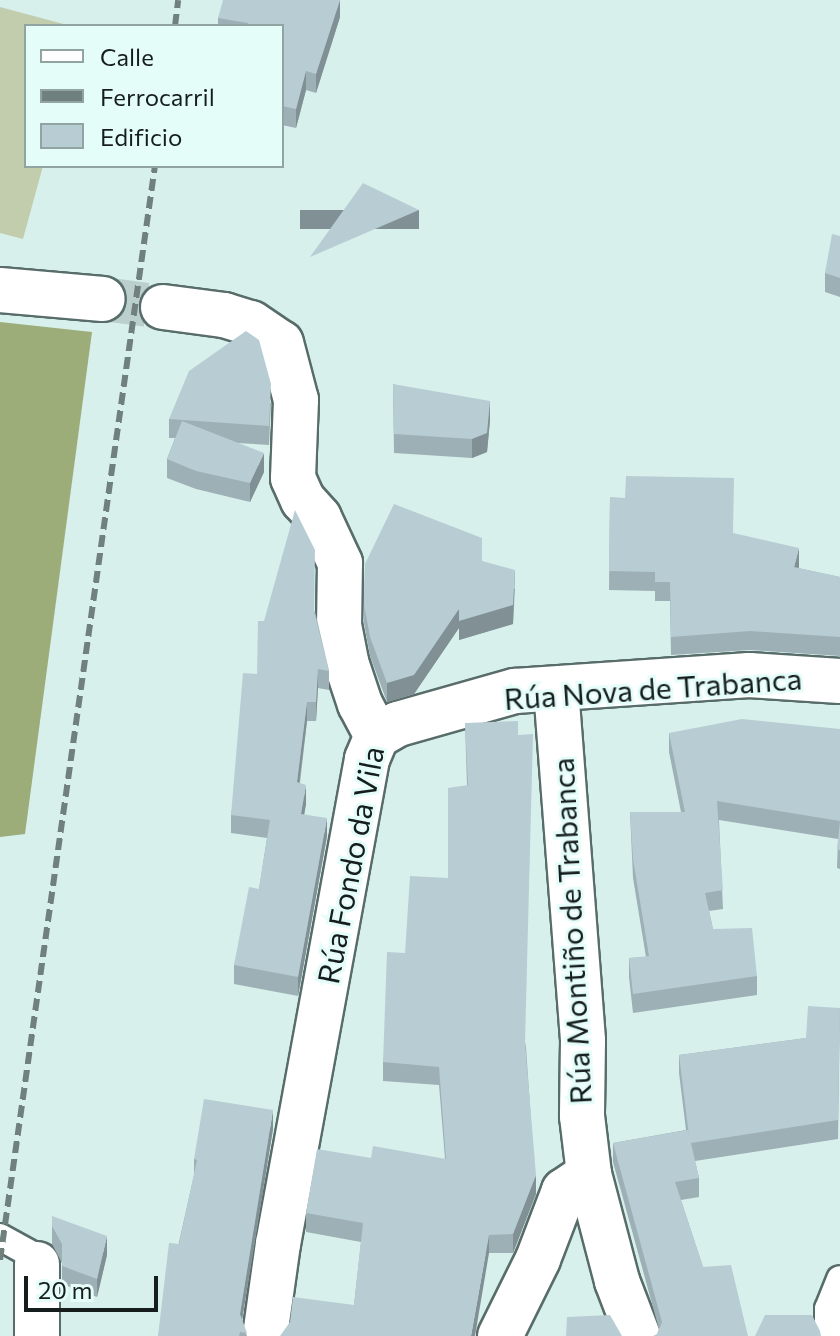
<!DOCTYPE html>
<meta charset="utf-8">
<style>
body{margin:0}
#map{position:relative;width:840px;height:1336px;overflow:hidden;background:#d8f0ec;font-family:Commissioner,sans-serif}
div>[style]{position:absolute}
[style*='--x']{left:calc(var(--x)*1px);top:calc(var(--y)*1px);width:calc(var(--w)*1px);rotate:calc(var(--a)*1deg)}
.green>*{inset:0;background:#c1cdad}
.forest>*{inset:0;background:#9cad7a}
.street-tunnel>*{height:44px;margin-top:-22px;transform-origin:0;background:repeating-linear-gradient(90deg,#bbd0cd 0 44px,transparent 0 66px)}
.roads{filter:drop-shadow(2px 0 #586d6a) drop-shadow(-2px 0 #586d6a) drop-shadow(0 2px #586d6a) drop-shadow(0 -2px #586d6a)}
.lane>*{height:26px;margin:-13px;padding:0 13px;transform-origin:13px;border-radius:13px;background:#fff}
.street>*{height:44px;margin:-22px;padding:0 22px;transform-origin:22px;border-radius:22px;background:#fff}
.rail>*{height:6px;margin-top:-3px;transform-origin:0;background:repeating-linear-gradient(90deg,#70807d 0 12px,transparent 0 18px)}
.wall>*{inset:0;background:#9db0b5}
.shaded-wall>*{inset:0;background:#809094;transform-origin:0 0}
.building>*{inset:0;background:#b7cdd3}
span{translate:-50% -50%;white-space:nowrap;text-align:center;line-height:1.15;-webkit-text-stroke:6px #e5fdf9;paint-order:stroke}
.street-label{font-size:30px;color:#161e1d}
.legend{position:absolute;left:24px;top:24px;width:260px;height:144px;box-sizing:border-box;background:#e5fdf9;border:2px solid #92a4a1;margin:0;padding:10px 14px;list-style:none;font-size:24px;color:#161e1d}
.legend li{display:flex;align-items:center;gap:16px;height:40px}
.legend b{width:40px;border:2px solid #92a4a1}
.scale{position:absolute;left:24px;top:1276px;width:134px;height:36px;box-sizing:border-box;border:4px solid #161e1d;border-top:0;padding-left:10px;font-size:24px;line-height:28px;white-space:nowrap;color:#161e1d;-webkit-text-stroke:6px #e5fdf9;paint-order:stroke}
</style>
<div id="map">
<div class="green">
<i style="clip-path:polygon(0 7px,71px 26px,26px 26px,26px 166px,43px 166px,23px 239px,0 233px)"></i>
</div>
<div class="forest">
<i style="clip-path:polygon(0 322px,92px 332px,25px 834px,0 837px)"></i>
</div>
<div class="street-tunnel">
<i style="--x:103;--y:299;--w:61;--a:7.6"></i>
</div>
<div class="roads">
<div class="lane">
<i style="--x:0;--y:1237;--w:38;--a:29"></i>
<i style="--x:33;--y:1255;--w:10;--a:66"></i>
<i style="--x:828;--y:1336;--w:27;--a:-90"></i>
<i style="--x:828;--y:1309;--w:32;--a:-68"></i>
</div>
<div class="street">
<i style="--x:0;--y:290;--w:103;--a:5"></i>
<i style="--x:163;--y:307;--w:62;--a:7.5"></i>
<i style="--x:224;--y:315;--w:28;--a:17"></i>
<i style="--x:251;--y:323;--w:36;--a:34"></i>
<i style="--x:281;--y:343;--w:59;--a:75.3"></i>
<i style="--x:296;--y:400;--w:78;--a:92.2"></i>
<i style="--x:293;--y:478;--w:24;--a:66"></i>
<i style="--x:303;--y:500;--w:24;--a:48"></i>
<i style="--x:319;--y:518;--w:50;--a:65"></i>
<i style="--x:340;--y:563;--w:62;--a:90.9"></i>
<i style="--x:339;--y:625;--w:38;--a:79"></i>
<i style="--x:346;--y:662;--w:44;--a:71.6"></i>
<i style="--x:360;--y:704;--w:36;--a:62"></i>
<i style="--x:556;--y:689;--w:353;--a:85.6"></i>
<i style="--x:583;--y:1041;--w:75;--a:90.8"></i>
<i style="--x:582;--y:1116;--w:58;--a:83.1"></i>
<i style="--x:589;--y:1174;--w:111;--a:75.3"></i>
<i style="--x:617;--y:1281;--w:59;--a:69.1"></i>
<i style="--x:377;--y:736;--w:24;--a:-30"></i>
<i style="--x:398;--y:724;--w:122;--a:-15.8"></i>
<i style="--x:515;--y:691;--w:235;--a:-3.9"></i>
<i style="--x:749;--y:675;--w:91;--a:3.8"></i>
<i style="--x:37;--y:1264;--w:72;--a:90"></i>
<i style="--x:265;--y:1336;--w:93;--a:-82"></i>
<i style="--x:278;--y:1244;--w:493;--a:-79.6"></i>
<i style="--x:367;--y:759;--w:25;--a:-67"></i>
<i style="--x:500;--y:1336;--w:86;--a:-63.7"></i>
<i style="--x:538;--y:1259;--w:73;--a:-69.1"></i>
<i style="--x:564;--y:1191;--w:30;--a:-34"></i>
</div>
</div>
<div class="rail">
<i style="--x:175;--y:26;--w:26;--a:-83"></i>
<i style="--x:0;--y:1260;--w:1105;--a:-81.94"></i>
</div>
<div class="wall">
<i style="clip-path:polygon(340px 0,340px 17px,316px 93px,306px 90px,296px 128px,282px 125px,282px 26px,218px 26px,218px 18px)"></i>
<i style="clip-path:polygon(840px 236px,840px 297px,825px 292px,825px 273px)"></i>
<i style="clip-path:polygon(393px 384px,490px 420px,487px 452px,472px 458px,394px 453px)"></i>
<i style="clip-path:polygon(271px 403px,269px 445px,238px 443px,264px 472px,250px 502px,196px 489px,167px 478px,167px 459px,175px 438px,169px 438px,169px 419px)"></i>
<i style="clip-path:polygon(610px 497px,733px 533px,798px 568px,840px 577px,840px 656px,750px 650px,671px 655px,670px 601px,655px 601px,655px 591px,609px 590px)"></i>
<i style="clip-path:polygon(482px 561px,515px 589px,513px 624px,459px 640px,459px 628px,414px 694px,387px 702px,370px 656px,364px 623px,365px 564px)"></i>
<i style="clip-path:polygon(315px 611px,329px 671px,329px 690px,318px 688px,316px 721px,307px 721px,300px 783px,306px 804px,304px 814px,327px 836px,298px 996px,234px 984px,234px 965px,259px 889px,267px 838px,231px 833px,231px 815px,257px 674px)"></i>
<i style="clip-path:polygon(465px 723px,526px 1047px,536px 1194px,513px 1253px,489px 1253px,354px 1305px,361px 1242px,306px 1232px,306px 1213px,371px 1158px,445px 1159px,439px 1085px,383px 1081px,383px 1062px,405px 953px,448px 878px,467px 786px)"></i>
<i style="clip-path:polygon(840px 729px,840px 869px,837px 868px,838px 839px,719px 820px,723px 909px,709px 911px,713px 929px,757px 976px,757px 995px,633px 1013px,629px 977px,629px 958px,646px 957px,633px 878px,630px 812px,681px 812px,669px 752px,669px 733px)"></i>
<i style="clip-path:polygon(840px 1008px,838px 1139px,695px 1161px,699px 1178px,699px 1197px,681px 1200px,703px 1267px,657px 1334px,659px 1329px,613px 1162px,613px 1143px,686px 1130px,679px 1073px,679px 1055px,806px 1038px)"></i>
<i style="clip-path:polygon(273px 1129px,242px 1320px,247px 1336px,158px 1336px,194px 1175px,194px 1159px)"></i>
<i style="clip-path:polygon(52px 1216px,107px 1255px,97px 1297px,62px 1284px,62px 1263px,52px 1244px)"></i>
</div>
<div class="shaded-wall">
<i style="clip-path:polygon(340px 0,340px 17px,316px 93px,316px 74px)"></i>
<i style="clip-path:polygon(306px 71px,306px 90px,296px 128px,296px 109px)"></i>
<i style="left:419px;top:210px;width:19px;height:119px;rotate:90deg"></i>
<i style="clip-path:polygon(490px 401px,490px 420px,487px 452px,472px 458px,472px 439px)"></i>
<i style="clip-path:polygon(264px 453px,264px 472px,250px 502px,250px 483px)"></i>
<i style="clip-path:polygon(799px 548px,799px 567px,794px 586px,794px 567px)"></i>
<i style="clip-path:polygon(515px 570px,513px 624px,459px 640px,459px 621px)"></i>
<i style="clip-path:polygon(459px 609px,459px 628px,414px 694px,387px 702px,387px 683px)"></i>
<i style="clip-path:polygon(318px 669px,318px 688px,316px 721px,316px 702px)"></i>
<i style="clip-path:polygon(307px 702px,307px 721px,297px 800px,297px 782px)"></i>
<i style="clip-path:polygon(306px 785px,306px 804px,301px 833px,301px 814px)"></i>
<i style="clip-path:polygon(327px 818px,327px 836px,298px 996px,298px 977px)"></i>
<i style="clip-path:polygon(273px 1110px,273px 1129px,240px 1332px,240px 1314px)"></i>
<i style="clip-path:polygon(536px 1175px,536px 1194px,513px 1253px,513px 1234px)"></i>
<i style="clip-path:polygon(489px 1235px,489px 1253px,475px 1336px,471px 1336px)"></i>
<i style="clip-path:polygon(107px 1236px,107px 1255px,97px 1297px,97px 1279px)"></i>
</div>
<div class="building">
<i style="clip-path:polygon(223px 0,340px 0,316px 74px,306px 71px,296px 109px,282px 106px,282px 26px,248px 26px,248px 23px,218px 18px)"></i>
<i style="clip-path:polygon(363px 183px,419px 210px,310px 257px)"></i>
<i style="clip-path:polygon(832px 234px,840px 236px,840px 278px,825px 273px)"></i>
<i style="clip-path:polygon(246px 331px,259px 340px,271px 384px,269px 426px,169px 419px,189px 371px)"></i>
<i style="clip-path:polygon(393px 384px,490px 401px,487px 433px,472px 439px,394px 434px)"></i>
<i style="clip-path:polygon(182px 421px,264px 453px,250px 483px,196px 471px,167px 459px)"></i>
<i style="clip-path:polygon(626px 476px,734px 478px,733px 533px,799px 548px,794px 567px,840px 577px,840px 637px,750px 631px,671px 637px,670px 582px,655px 582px,655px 572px,609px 571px,610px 497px,625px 498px)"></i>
<i style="clip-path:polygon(394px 504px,482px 538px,482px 561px,515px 570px,513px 605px,459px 621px,459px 609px,414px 675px,387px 683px,370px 637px,364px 604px,365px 564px)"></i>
<i style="clip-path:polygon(295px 510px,315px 550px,314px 611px,329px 671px,318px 669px,316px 702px,307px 702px,297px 782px,306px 785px,301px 814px,327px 818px,298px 977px,234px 965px,249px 887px,259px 889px,270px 820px,231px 815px,243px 673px,257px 674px,258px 621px,264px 621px)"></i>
<i style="clip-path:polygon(742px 719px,840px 729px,840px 850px,837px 850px,840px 821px,717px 801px,723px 890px,705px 893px,713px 929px,752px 928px,757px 976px,633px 994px,629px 958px,649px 956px,633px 859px,630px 812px,685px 812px,669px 733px)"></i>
<i style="clip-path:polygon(518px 721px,518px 735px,533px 734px,525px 1043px,536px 1175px,513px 1234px,489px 1235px,471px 1336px,280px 1336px,290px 1322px,293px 1297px,354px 1305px,363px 1223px,306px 1213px,317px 1149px,371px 1158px,373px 1146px,446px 1159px,439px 1067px,383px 1062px,387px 952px,405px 953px,410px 876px,448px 878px,448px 788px,468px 785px,465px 723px)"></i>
<i style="clip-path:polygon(808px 1006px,840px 1008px,838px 1120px,691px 1143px,699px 1178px,675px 1182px,703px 1267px,731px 1265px,748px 1336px,653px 1336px,657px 1334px,662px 1322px,613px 1143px,688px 1130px,689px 1136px,679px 1055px,806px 1038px)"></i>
<i style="clip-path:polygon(204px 1099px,273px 1110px,240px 1314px,247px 1333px,240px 1332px,239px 1336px,158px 1336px,169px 1243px,179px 1244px,197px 1160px,194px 1159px)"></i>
<i style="clip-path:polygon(52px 1216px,107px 1236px,97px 1279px,62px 1266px,62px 1244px,52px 1226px)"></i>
<i style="clip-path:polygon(610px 1315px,622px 1336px,566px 1336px,567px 1317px)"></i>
<i style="clip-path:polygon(765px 1315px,812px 1315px,820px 1331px,821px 1336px,755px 1336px)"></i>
</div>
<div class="street-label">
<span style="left:653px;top:688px;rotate:-4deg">Rúa Nova de Trabanca</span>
<span style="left:350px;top:865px;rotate:-79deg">Rúa Fondo da Vila</span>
<span style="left:571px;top:931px;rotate:-93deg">Rúa Montiño de Trabanca</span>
</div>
<ul class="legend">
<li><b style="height:10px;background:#fff"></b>Calle</li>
<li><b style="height:10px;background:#70807d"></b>Ferrocarril</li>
<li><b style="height:22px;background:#b7cdd3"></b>Edificio</li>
</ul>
<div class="scale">20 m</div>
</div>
